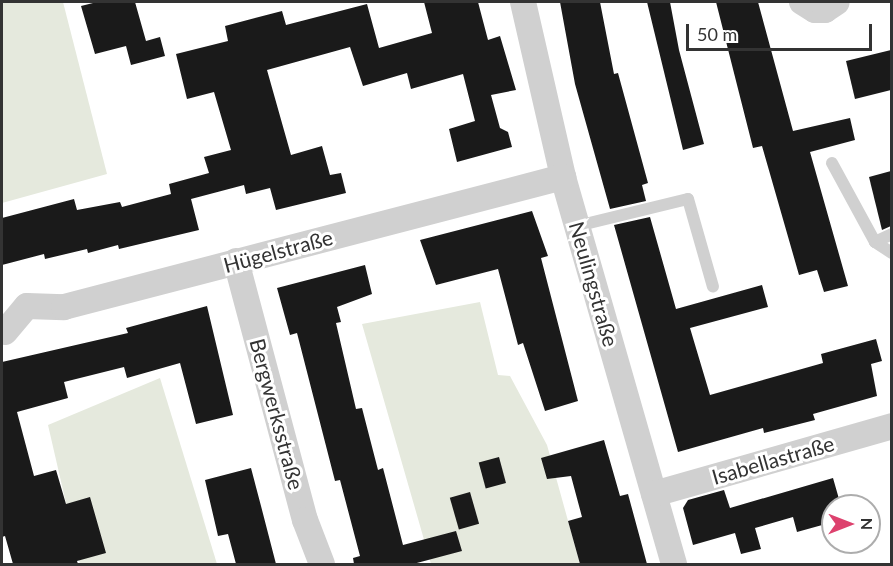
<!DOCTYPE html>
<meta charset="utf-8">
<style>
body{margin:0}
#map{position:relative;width:893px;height:566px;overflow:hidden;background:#fff;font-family:Lato,sans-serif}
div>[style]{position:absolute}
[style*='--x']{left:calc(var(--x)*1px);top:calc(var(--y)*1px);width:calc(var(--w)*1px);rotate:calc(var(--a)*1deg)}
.green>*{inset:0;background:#e5e9dd}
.building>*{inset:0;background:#1a1a1a;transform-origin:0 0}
.service>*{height:12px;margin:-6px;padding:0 6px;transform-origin:6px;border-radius:6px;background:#d0d0d0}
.minor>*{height:26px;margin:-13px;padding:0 13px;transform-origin:13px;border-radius:13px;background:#d0d0d0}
span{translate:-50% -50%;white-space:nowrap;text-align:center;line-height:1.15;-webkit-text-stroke:6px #fff;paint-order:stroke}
.street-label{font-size:21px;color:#333}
.frame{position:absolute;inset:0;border:3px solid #333;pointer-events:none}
.north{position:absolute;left:821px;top:494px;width:60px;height:60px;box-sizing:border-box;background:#fff;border:2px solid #adadad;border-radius:50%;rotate:90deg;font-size:16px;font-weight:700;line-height:24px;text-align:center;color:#333}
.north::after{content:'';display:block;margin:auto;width:21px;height:27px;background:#dd426e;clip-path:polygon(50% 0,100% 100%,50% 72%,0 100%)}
.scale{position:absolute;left:686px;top:24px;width:186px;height:27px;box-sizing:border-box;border:3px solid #333;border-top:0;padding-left:8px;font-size:18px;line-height:21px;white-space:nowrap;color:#333;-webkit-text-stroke:4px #fff;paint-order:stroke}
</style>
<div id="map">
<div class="green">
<i style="clip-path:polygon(2px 2px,63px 2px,107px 174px,2px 203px)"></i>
<i style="clip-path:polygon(480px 302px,498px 375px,510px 376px,547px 445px,580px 564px,431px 564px,362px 324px)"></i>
<i style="clip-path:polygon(160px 378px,217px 564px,80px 564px,48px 425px)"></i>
</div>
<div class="building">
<i style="clip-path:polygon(97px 2px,135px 2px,146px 41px,160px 37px,165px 56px,131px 65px,126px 46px,95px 54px,81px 6px)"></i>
<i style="clip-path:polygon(424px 2px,478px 2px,488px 40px,500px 36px,516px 90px,491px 95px,500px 128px,508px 132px,512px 147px,457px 162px,449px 129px,475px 121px,463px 74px,411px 89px,407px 73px,363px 86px,350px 47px,267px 70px,291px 155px,322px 146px,330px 175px,341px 173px,346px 193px,276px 210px,270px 188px,246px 194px,244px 185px,191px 199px,199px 230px,119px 249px,118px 245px,88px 253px,87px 249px,45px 259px,44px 254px,2px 265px,2px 218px,74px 199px,77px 210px,120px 202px,122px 207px,171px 194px,169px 184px,209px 173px,204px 157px,231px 150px,214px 92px,187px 99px,176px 54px,228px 41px,225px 26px,282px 11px,286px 25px,367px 4px,379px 48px,432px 33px)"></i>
<i style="clip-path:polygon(560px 2px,600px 2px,614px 74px,618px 73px,648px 183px,642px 185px,646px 201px,610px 209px,575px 84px)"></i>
<i style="clip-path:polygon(647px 2px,670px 2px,679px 50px,704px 144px,683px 150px)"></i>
<i style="clip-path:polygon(716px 2px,758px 2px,793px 131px,850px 118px,855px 140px,810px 152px,848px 286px,824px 292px,817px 270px,799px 275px,762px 146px,753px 148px)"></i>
<i style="clip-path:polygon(891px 50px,891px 90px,855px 99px,846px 61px)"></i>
<i style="clip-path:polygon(891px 171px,891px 226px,882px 230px,869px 177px)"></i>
<i style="clip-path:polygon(532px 211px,548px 256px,541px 258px,578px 401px,545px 411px,523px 343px,518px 345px,498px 269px,436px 285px,420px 240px)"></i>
<i style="clip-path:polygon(650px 217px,676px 309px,762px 285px,768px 307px,690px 328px,710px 395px,823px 363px,821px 354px,876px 339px,882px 361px,871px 364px,877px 396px,813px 414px,815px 420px,764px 433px,763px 428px,678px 452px,614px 225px)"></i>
<i style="clip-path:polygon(365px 265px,372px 294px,337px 307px,341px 322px,336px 323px,356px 409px,362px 408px,378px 470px,383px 468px,403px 545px,456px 531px,462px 551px,413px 564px,354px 564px,353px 558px,360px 556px,340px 480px,335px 481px,297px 333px,290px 335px,277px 288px)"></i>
<i style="clip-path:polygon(207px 306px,233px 415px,196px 424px,180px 363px,127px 378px,124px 367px,64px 382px,68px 398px,17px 412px,34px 476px,56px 470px,66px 504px,90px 497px,106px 553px,77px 561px,78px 564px,13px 564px,5px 536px,2px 537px,2px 362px,128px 333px,126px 328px)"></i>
<i style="clip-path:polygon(604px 440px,620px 496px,628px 494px,647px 564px,580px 564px,568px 521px,582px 517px,571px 476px,547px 479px,541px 458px)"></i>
<i style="left:499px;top:457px;width:27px;height:21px;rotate:75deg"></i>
<i style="clip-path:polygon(251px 468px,261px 506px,276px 564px,236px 564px,228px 534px,218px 536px,205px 480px)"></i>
<i style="clip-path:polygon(833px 478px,841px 506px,833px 506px,833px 522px,797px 532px,793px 517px,755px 528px,761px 549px,741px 554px,735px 533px,693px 545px,683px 508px,688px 500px,724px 490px,730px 508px)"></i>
<i style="left:470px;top:492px;width:33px;height:21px;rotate:74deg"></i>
</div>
<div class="service">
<i style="--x:832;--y:163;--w:90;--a:61.4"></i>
<i style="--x:875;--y:242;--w:20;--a:33"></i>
<i style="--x:577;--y:226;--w:114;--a:-13.7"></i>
<i style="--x:688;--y:199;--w:91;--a:74.1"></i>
<i style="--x:875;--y:242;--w:19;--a:-25"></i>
</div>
<div class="minor">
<i style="--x:523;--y:2;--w:180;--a:77.1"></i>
<i style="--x:563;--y:177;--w:403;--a:74"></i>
<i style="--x:802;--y:2;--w:15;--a:32"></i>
<i style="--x:815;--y:10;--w:10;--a:0"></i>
<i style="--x:825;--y:10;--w:14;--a:-34"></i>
<i style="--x:236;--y:261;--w:268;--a:75.1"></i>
<i style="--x:305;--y:520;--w:47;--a:68.9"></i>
<i style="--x:5;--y:332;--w:34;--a:-50"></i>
<i style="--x:27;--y:306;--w:37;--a:2"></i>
<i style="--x:64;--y:307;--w:516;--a:-14.6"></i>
<i style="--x:654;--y:494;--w:248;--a:-15.9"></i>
</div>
<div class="street-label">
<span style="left:278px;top:251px;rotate:-15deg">Hügelstraße</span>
<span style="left:594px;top:284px;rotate:74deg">Neulingstraße</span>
<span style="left:277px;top:414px;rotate:75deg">Bergwerksstraße</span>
<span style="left:773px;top:460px;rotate:-16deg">Isabellastraße</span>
</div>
<div class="frame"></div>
<div class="north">N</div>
<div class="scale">50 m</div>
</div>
